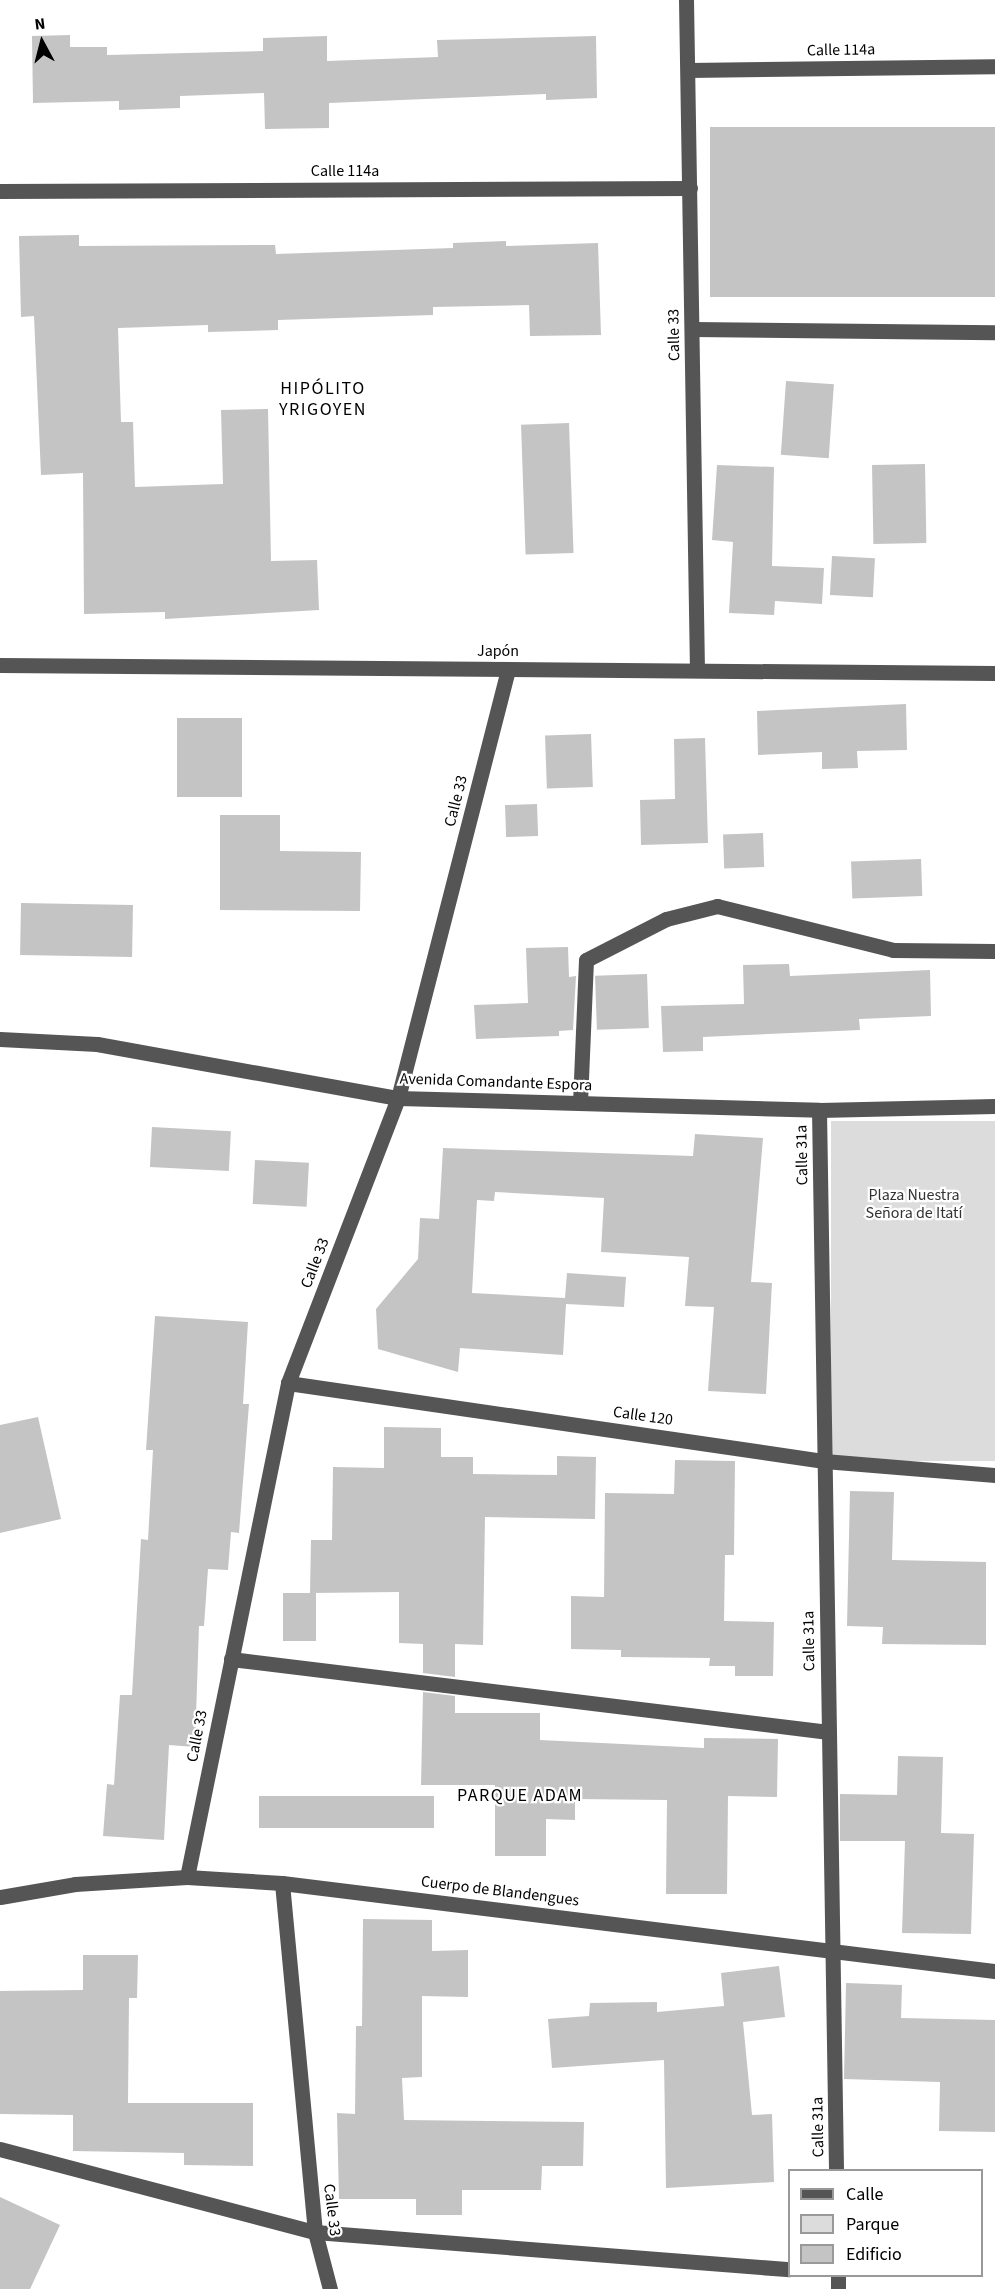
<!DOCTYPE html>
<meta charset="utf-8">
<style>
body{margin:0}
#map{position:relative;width:995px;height:2289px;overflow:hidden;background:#fff;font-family:"Source Sans 3",sans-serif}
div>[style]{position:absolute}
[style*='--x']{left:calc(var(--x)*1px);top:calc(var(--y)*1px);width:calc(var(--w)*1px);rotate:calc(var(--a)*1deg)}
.green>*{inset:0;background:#dcdcdc;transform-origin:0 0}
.building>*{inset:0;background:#c4c4c4;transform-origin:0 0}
.minor>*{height:15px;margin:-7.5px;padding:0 7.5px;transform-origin:7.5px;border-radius:7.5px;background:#555}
span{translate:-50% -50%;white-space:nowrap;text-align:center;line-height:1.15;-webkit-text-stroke:4.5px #fff;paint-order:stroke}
.street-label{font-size:16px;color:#000}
.park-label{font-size:16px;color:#333}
.neighbourhood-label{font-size:18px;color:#000;letter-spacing:1.5px}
.legend{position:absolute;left:788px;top:2169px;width:195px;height:108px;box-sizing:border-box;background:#fff;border:2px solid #999;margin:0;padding:8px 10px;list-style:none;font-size:18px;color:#000}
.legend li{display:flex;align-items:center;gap:12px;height:30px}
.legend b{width:30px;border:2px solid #999}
.north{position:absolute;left:12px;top:12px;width:60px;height:60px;-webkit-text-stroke:4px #fff;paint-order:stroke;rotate:353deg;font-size:16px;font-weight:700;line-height:24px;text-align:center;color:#000}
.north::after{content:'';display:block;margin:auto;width:21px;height:27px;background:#000;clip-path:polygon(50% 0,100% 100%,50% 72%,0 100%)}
</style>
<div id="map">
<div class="green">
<i style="left:995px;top:1121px;width:340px;height:164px;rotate:90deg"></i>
</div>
<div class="building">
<i style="clip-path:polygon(70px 35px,70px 47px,107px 47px,107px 55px,263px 51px,263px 38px,327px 36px,327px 61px,438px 57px,437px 40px,596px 36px,597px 98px,546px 100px,546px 94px,329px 103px,329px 128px,265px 129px,264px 93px,180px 96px,180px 108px,119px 110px,119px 101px,33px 103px,32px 36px)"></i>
<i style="left:995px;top:127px;width:170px;height:285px;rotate:90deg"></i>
<i style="clip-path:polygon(79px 235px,79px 246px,275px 245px,276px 254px,453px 248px,453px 243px,506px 241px,506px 246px,598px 243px,601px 335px,530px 336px,529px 305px,433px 307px,433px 315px,278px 320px,278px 330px,208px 332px,208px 325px,118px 328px,121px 422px,133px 422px,135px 487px,223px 484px,221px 410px,268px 409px,271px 561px,317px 560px,319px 610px,165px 619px,165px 612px,84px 614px,83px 473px,41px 475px,34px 316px,21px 317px,19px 236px)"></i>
<i style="left:786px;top:381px;width:48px;height:74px;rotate:4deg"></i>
<i style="left:569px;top:423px;width:130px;height:48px;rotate:88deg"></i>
<i style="left:925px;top:464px;width:79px;height:53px;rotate:89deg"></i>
<i style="clip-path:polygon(717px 465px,774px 467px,772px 566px,824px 568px,822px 604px,775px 601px,774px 615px,729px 613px,733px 542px,712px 540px)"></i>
<i style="left:832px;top:556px;width:43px;height:39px;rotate:3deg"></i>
<i style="clip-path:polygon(906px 704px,907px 750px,857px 751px,858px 768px,822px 769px,822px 752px,758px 755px,757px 711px)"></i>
<i style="left:177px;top:718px;width:65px;height:79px"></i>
<i style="left:591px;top:734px;width:53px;height:46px;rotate:88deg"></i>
<i style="clip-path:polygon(705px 738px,708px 843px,641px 845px,640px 800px,675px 799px,674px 739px)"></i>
<i style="left:537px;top:804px;width:32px;height:32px;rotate:88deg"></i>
<i style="clip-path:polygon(220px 815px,280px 815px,280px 851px,361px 852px,360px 911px,220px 910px)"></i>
<i style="left:763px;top:833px;width:34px;height:40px;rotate:88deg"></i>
<i style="left:921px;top:859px;width:37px;height:70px;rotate:88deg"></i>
<i style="left:21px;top:903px;width:112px;height:52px;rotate:1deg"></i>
<i style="clip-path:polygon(568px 947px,569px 977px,576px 976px,573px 1030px,559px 1031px,559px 1036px,476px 1039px,474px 1005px,528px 1003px,526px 948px)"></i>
<i style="clip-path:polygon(789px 964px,790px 976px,930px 970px,931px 1016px,859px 1019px,860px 1030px,703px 1037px,703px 1051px,663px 1052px,661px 1006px,744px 1004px,743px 965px)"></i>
<i style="left:647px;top:974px;width:54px;height:52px;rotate:88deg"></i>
<i style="left:152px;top:1127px;width:79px;height:40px;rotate:3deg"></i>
<i style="clip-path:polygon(695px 1134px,763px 1138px,751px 1282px,772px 1283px,766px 1394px,708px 1391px,714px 1307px,685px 1306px,689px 1257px,601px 1252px,604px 1198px,495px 1192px,494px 1201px,477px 1200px,472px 1293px,565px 1298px,567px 1273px,626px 1277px,624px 1307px,566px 1304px,563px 1355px,460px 1348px,458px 1372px,378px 1349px,376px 1309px,418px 1259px,420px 1218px,439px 1219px,443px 1148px,693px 1156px)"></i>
<i style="left:255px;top:1160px;width:54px;height:44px;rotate:3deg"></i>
<i style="clip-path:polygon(155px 1316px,248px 1322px,243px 1404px,249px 1404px,239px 1533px,231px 1532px,228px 1570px,208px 1569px,204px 1626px,199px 1626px,195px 1747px,169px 1745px,164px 1840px,103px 1836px,107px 1784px,114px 1785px,120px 1695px,132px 1695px,141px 1539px,148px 1540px,153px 1450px,146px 1450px)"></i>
<i style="clip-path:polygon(38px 1417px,61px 1519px,0 1533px,0 1425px)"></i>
<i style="clip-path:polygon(384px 1427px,441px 1428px,441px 1457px,473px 1457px,473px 1474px,557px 1475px,557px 1456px,596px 1457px,595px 1519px,485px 1517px,483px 1645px,455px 1644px,455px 1677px,423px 1673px,423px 1644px,399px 1643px,399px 1592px,310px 1593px,311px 1540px,332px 1540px,333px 1467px,384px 1468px)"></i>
<i style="clip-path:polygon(675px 1460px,735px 1461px,734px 1555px,725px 1555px,724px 1621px,774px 1622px,773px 1676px,735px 1676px,735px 1666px,709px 1666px,710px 1658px,621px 1657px,621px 1650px,571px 1649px,571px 1596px,604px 1597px,605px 1493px,674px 1494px)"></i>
<i style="clip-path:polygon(850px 1491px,894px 1492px,892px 1560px,986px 1562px,986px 1645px,882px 1644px,883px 1627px,847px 1626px)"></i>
<i style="left:283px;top:1593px;width:33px;height:48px"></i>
<i style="clip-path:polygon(423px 1692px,455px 1696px,455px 1713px,540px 1713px,540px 1740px,704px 1748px,704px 1738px,778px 1739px,777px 1797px,728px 1796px,727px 1894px,666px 1894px,667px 1800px,575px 1799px,575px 1820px,546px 1819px,546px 1856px,495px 1856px,495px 1785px,421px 1785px)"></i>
<i style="clip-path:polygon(898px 1756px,943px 1757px,941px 1833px,974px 1834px,971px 1934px,902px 1933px,905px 1841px,840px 1841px,840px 1794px,897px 1795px)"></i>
<i style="left:259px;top:1796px;width:175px;height:32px"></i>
<i style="clip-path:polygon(363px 1919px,432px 1920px,432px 1951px,468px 1950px,468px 1997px,422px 1996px,422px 2077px,402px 2078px,404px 2120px,584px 2122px,583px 2166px,542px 2166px,541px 2190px,462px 2190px,462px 2215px,416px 2215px,416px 2199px,339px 2199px,337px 2113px,355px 2114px,356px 2026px,362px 2026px)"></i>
<i style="clip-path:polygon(83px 1955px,138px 1955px,137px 1998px,129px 1998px,128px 2103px,253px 2103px,253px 2166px,184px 2165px,184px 2153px,73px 2151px,73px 2115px,0 2114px,0 1991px,83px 1990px)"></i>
<i style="clip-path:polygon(779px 1966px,785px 2017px,743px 2022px,752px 2115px,772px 2114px,774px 2182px,666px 2188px,664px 2060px,552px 2068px,548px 2019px,589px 2016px,590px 2003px,657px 2002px,657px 2012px,724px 2006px,721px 1973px)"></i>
<i style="clip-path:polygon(846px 1983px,902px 1985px,901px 2018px,995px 2020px,995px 2132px,939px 2131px,940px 2082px,844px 2079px)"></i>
<i style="clip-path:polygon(0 2197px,60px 2225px,30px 2289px,0 2289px)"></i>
</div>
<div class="minor">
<i style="--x:686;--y:0;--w:670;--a:89.06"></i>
<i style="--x:688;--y:70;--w:307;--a:-0.7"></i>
<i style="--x:0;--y:191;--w:690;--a:-0.25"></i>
<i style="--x:692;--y:329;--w:303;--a:0.6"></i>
<i style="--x:0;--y:665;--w:995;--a:0.46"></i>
<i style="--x:0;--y:1039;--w:97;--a:3"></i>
<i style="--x:97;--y:1044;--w:306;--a:10.2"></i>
<i style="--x:398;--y:1098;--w:421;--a:1.6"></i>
<i style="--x:819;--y:1110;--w:176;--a:-1.3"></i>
<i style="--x:580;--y:1103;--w:143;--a:-87.6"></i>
<i style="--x:586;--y:960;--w:90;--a:-27.1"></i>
<i style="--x:666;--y:919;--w:53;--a:-14.3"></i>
<i style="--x:717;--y:906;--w:181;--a:14"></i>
<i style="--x:893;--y:950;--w:102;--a:0.6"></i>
<i style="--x:819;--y:1110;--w:1060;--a:89.08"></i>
<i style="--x:288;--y:1383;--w:542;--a:8.28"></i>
<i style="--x:824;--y:1461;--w:172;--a:4.7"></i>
<i style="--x:231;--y:1659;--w:602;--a:6.96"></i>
<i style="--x:187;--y:1877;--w:504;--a:-78.44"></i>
<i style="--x:288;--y:1383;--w:305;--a:-68.9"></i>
<i style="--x:398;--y:1098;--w:443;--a:-75.6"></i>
<i style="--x:282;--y:1883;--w:351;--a:84.6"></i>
<i style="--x:315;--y:2232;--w:59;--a:75.3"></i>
<i style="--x:0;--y:1897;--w:76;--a:-9.8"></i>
<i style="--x:75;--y:1884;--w:112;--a:-3.6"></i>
<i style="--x:187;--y:1877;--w:95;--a:3.6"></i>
<i style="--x:282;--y:1883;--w:718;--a:7.04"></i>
<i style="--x:0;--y:2149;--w:326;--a:14.8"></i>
<i style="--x:315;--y:2232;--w:476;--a:4.5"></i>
<i style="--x:838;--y:2276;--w:13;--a:90"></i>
</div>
<div class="street-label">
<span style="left:841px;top:50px;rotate:-1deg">Calle 114a</span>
<span style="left:345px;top:171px">Calle 114a</span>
<span style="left:674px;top:335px;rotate:-91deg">Calle 33</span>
<span style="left:498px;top:651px">Japón</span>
<span style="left:456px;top:801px;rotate:-76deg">Calle 33</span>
<span style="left:496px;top:1082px;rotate:2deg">Avenida Comandante Espora</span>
<span style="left:802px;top:1155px;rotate:-91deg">Calle 31a</span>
<span style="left:315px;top:1263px;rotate:-69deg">Calle 33</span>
<span style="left:643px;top:1416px;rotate:8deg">Calle 120</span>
<span style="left:809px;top:1641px;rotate:-91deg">Calle 31a</span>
<span style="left:197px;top:1736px;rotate:-79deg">Calle 33</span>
<span style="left:500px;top:1891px;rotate:7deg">Cuerpo de Blandengues</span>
<span style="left:818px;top:2127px;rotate:-91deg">Calle 31a</span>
<span style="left:332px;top:2210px;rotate:83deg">Calle 33</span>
</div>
<div class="park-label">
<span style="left:914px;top:1204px">Plaza Nuestra<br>Señora de Itatí</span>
</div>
<div class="neighbourhood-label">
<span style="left:323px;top:400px">HIPÓLITO<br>YRIGOYEN</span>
<span style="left:520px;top:1796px">PARQUE ADAM</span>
</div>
<ul class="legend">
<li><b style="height:8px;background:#555"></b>Calle</li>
<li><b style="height:16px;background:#dcdcdc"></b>Parque</li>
<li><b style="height:16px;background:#c4c4c4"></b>Edificio</li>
</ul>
<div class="north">N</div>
</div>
